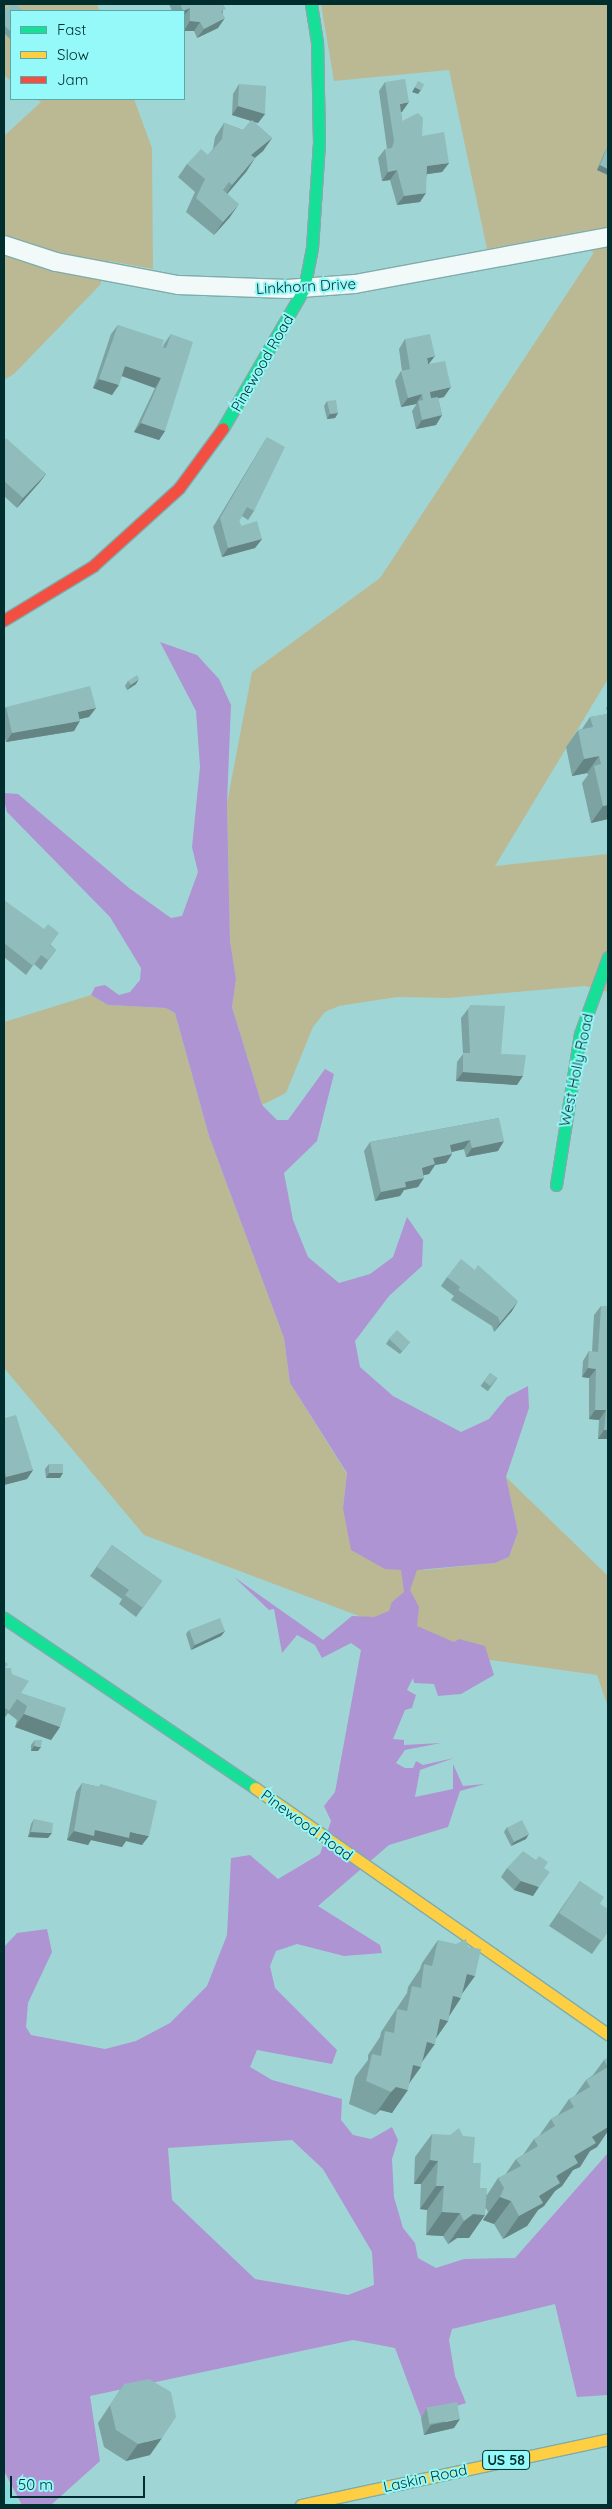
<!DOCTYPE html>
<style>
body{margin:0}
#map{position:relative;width:612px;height:2509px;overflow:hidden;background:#9fd6d5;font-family:Quicksand,sans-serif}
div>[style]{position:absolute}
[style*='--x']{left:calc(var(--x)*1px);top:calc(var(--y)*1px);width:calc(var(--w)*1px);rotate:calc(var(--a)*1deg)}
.built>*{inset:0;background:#86dddd}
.green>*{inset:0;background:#bbb994}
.water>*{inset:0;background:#ae94d2}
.roads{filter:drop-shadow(1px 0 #7facab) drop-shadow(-1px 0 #7facab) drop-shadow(0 1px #7facab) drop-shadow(0 -1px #7facab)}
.street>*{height:18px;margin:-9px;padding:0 9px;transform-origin:9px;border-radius:9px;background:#f1f9f9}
.fast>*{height:11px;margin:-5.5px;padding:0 5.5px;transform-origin:5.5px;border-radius:5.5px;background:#16e098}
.slow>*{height:11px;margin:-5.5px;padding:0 5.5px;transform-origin:5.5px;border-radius:5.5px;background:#ffcf43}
.jam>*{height:11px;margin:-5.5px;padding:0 5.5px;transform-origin:5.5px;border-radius:5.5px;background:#f24e42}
.wall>*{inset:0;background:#7ca2a2;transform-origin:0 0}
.shaded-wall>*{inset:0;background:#658484}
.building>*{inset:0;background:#90bcbc;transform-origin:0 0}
span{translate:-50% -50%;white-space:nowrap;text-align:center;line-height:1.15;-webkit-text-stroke:4px #96f9f9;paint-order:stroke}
.shield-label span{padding:1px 4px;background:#96f9f9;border:1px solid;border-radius:4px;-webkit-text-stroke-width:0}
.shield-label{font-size:14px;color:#002e2e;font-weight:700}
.street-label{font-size:15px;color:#002e2e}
.frame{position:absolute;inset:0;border:5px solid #002e2e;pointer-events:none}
.legend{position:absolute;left:10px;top:10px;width:175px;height:90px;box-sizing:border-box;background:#96f9f9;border:1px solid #5aa8a8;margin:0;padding:6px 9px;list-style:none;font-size:15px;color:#002e2e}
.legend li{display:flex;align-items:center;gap:10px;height:25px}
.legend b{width:25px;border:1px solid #5aa8a8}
.scale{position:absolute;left:10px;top:2476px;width:135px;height:22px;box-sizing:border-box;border:2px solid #002e2e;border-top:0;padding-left:6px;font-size:15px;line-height:18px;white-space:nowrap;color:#002e2e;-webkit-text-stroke:4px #96f9f9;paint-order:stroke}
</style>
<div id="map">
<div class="built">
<i style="clip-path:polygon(4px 2478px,18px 2505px,4px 2505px)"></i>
</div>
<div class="green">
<i style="clip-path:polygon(4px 4px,97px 4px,100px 11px,11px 11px,11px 81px,4px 75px)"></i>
<i style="clip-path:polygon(321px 4px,608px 4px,608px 679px,495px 866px,608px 854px,608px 992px,585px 986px,449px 998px,397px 997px,339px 1006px,325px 1012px,313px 1027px,286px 1093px,262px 1105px,232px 1007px,236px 979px,230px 941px,227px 803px,252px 672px,380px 578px,593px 254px,589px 230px,487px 249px,449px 70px,334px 81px)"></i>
<i style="clip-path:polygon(36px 99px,134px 99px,152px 148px,153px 269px,109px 261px,100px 285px,14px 374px,4px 380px,4px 136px,41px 102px)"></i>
<i style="clip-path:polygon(91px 995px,108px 1005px,166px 1008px,175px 1013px,209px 1136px,284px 1338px,290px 1383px,347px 1474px,343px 1508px,425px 1570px,495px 1563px,509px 1557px,518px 1532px,506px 1477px,608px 1576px,608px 1707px,597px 1675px,468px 1657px,144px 1535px,4px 1368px,4px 1022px)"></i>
</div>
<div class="water">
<i style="clip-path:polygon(evenodd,160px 642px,197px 655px,219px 679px,231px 705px,227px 803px,230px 941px,236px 979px,232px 1007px,262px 1105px,277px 1120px,288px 1120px,325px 1069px,334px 1074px,317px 1141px,284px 1173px,293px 1220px,308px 1257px,339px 1283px,370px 1274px,393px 1257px,407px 1217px,423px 1240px,422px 1266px,389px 1296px,355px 1341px,360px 1367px,393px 1396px,461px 1432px,489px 1419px,507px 1397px,528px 1386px,529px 1408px,506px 1477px,518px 1532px,509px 1557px,495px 1563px,417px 1570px,410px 1590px,419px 1607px,417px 1626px,454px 1642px,459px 1639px,485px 1646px,494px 1675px,461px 1694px,438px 1696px,434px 1684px,414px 1683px,413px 1678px,407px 1690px,416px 1695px,412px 1708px,405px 1710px,393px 1739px,404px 1740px,404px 1745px,441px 1743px,405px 1750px,396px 1763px,405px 1768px,413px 1768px,416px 1761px,423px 1765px,454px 1758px,420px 1770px,415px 1797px,453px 1789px,453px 1764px,463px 1786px,485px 1784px,460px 1791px,448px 1827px,389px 1845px,318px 1906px,380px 1945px,382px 1953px,344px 1956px,297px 1944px,276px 1951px,270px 1966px,275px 1988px,337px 2050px,332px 2064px,257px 2050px,250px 2067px,272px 2080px,342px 2099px,341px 2120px,353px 2135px,371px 2139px,392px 2127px,398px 2140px,392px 2159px,394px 2197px,403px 2228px,415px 2243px,418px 2258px,436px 2268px,464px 2259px,515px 2258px,608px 2153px,608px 2395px,577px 2397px,555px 2304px,452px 2329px,449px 2340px,455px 2376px,466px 2403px,421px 2417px,395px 2348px,353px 2340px,90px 2396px,100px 2461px,51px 2505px,22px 2505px,4px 2471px,4px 1947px,17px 1933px,47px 1929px,52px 1952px,28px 2003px,26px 2027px,31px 2035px,105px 2049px,136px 2041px,170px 2023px,207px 1986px,227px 1935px,231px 1858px,250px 1855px,278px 1879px,320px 1854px,331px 1821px,324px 1806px,335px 1792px,361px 1650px,351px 1643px,322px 1658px,315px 1645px,297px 1635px,282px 1653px,274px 1609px,269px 1610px,234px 1577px,323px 1640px,352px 1616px,374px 1617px,389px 1611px,392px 1602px,404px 1592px,401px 1570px,385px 1569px,351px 1550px,343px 1508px,347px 1473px,290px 1383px,284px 1338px,209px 1136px,175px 1013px,166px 1008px,108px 1005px,91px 995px,95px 987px,105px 985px,119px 995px,130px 992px,140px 980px,141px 968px,110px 917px,7px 812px,4px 800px,4px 793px,18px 794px,129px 888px,171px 918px,182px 916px,198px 872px,192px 847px,200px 767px,196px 711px,160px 642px,292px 2140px,323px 2169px,372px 2252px,374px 2285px,348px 2295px,255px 2279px,172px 2200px,168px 2148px,292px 2140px)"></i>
</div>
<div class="roads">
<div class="street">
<i style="--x:4;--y:245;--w:55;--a:18.1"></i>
<i style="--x:56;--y:262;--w:124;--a:10.7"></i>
<i style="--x:178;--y:285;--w:109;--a:2.1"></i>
<i style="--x:287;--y:289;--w:68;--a:-4.2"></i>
<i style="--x:355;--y:284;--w:257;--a:-10.5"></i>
</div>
<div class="fast">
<i style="--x:223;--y:428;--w:161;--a:-59.8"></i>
<i style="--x:304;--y:289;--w:42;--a:-79"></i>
<i style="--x:312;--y:248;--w:105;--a:-86.2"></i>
<i style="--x:319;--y:143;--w:101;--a:-91.1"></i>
<i style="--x:317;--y:42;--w:38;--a:-99"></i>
<i style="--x:556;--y:1185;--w:153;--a:-81"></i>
<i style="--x:580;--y:1034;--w:82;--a:-70"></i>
<i style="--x:4;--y:1618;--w:303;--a:34.1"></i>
</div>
<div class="slow">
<i style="--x:255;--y:1788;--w:430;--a:34.9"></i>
<i style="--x:301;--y:2505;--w:314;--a:-12.1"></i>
</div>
<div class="jam">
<i style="--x:4;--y:620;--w:104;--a:-31.2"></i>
<i style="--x:93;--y:566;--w:116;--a:-42.2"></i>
<i style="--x:179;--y:488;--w:74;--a:-53.7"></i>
</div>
</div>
<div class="wall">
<i style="clip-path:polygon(169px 4px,223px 4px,223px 14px,218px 28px,197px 38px,194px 31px,184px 31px,184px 11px,172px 11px)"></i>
<i style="clip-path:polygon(4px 11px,11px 11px,11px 40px,4px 33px)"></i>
<i style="clip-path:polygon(385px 82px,402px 112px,401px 112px,402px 121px,422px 136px,449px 163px,442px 172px,427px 174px,420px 202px,397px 205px,390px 180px,382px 181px,378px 158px,385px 149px,387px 149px,379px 91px)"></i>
<i style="clip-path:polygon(239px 84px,265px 114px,258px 123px,254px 122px,272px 138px,263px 151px,255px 158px,246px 172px,227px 193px,230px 217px,214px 235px,186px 212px,195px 192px,178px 177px,187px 164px,208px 155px,213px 149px,215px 137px,224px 123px,243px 130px,251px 121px,232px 115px,233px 94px)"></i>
<i style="clip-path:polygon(607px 148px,608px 148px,608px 175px,597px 170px,604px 153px)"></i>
<i style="clip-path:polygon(118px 325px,163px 347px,164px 344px,171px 334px,165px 431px,159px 440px,134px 432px,155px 388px,122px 376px,112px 395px,93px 388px,111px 334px)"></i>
<i style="clip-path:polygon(405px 339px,429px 364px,444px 397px,438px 398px,442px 415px,436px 425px,416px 429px,412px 411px,416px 405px,416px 404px,401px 407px,395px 381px,401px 371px,402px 371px,399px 349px)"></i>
<i style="clip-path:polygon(327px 401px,338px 413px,335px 418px,327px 419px,324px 406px)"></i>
<i style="clip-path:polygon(267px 437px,254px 511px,248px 520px,242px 516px,239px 521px,241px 526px,262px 539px,255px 548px,222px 557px,213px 527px)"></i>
<i style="clip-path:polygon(4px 441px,46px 474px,39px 483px,17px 508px,4px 496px)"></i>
<i style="clip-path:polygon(128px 681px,136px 684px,127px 690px,125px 686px)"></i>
<i style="clip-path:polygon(608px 706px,608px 819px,591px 823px,582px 783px,588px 775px,587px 773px,572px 776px,566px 747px,578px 730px,582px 729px,590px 717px,608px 714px,606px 708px)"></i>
<i style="clip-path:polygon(6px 707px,96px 708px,89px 717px,80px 719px,74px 731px,6px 742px,4px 735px,4px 710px)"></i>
<i style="clip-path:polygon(4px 900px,51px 945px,56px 950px,41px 970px,34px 964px,26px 975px,4px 957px)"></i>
<i style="clip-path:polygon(471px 1005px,501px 1054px,517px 1085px,456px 1081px,457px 1062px,463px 1054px,461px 1018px)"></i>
<i style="clip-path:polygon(499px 1118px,498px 1151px,466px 1157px,464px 1149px,452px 1152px,452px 1154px,446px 1163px,435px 1165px,429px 1174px,424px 1175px,418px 1187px,404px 1190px,400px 1196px,375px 1201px,364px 1151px,370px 1142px)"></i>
<i style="clip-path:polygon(447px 1277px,512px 1311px,494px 1332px,492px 1326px,451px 1300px,454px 1296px,441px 1286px)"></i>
<i style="clip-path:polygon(601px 1306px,608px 1439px,598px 1439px,599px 1420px,589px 1419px,589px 1378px,582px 1377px,583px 1361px,589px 1351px,592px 1352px,594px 1315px)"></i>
<i style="clip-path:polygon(389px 1339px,410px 1342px,400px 1354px,386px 1344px)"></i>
<i style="left:490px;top:1373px;width:9px;height:16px;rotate:36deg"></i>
<i style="clip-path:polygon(4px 1412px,5px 1418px,33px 1470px,27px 1479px,4px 1485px)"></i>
<i style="clip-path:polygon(49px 1464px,60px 1478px,46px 1478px,45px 1469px)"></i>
<i style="clip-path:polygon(112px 1545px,162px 1581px,136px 1617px,119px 1604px,122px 1599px,90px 1576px)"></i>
<i style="clip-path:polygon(189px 1630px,225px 1631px,221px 1636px,191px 1650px,186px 1634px)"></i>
<i style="clip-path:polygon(4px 1661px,5px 1668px,12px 1674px,21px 1693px,60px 1727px,51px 1740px,15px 1727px,17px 1720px,8px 1713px,4px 1719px)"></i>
<i style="clip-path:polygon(35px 1740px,38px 1751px,31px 1751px,31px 1745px)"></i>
<i style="clip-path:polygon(82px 1783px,99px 1787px,101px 1784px,142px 1845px,126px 1841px,122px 1847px,91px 1840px,88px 1845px,67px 1840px,76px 1792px)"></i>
<i style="clip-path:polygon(34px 1819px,48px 1838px,28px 1837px,31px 1824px)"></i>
<i style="clip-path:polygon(507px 1827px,526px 1839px,511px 1846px,504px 1832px)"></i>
<i style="clip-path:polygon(507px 1868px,544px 1868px,533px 1896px,514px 1890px,501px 1877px)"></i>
<i style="clip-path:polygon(580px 1881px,600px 1904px,608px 1931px,592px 1954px,549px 1926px)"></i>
<i style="clip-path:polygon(438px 1940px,475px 1976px,462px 1993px,449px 2016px,448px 2021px,436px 2038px,392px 2113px,380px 2110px,375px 2115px,349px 2104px,355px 2077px,368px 2060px,368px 2055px,380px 2037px,381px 2032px,407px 1993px,408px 1987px,420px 1969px,422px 1963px)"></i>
<i style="clip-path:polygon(608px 2058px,608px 2131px,597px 2147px,590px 2151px,580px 2167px,573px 2170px,562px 2186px,555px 2191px,544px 2206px,538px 2210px,527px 2226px,503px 2239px,494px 2224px,483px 2220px,488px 2212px,486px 2208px,469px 2238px,457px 2238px,448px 2244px,443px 2236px,426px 2235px,427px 2210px,420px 2209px,421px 2184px,414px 2184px,415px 2157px,432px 2134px,473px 2163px,480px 2188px,487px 2195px,498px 2178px,505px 2175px,516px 2159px,523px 2155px,534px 2139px,539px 2136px,551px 2119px,558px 2115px,569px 2099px,574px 2097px,586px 2080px,593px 2075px,604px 2060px)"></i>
<i style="clip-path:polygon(124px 2384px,150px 2455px,126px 2461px,104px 2447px,98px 2423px)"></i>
<i style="clip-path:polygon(427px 2408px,454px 2428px,424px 2435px,421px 2418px)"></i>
</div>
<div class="shaded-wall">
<i style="clip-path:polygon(190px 8px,184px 16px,184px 11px,183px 11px)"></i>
<i style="clip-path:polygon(225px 18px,218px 28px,197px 38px,204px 29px)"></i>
<i style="clip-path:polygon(190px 21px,200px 22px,194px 31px,184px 31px)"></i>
<i style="clip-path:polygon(415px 87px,421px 90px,418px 94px,412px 92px)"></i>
<i style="clip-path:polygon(409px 102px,402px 112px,393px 113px,400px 104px)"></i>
<i style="clip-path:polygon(238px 106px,265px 114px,258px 123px,232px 115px)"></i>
<i style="clip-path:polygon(272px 138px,263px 151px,242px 168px,251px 155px)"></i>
<i style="clip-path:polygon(255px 158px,246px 172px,223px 199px,232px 185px)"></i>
<i style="clip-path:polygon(449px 163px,442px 172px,421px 175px,427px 166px)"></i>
<i style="clip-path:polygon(600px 165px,608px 169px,608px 175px,597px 170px)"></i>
<i style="clip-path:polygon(397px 170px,390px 180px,382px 181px,388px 172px)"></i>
<i style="clip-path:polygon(426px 193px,420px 202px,397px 205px,404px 196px)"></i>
<i style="clip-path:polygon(239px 204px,230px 217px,214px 235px,223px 222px)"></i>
<i style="clip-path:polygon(435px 356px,428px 365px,427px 358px)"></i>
<i style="clip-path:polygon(125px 366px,161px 378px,155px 388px,119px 375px)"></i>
<i style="clip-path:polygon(99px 379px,119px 385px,112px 395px,93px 388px)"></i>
<i style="clip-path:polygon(451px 387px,444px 397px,423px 402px,430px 392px)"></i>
<i style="clip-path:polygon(422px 394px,416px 404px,401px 407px,408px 398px)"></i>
<i style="clip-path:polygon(338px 413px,335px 418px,327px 419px,330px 414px)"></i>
<i style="clip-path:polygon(442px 415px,436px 425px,416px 429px,422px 420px)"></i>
<i style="clip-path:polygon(141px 423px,165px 431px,159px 440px,134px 432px)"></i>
<i style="clip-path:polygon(46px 474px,39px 483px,17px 508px,23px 498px)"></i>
<i style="clip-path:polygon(262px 539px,255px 548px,222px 557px,228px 548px)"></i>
<i style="clip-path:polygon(139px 679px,136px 684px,127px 690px,131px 685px)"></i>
<i style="clip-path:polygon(96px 708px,89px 717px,71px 721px,78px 712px)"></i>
<i style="clip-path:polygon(80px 721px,74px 731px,6px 742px,12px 733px)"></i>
<i style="clip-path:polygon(599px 756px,587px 773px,572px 776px,584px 759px)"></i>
<i style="clip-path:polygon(608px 805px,608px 819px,591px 823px,603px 806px)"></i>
<i style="clip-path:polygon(463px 1072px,523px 1076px,517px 1085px,456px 1081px)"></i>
<i style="clip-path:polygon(470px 1140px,464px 1149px,443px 1154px,450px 1145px)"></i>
<i style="clip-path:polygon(504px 1141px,498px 1151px,466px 1157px,472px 1148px)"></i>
<i style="clip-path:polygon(452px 1154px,446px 1163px,435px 1165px,429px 1174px,416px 1177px,422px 1168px,433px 1158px)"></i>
<i style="clip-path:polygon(424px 1178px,418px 1187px,404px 1190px,400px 1196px,375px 1201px,381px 1192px,405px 1182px)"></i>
<i style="clip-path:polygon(518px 1301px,512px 1311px,494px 1332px,500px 1323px)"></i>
<i style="clip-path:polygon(588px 1368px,596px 1369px,589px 1378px,582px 1377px)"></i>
<i style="clip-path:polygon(595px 1410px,606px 1410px,599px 1420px,589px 1419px)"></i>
<i style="clip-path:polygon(604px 1430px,608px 1430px,608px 1439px,598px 1439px)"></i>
<i style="clip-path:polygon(33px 1470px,27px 1479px,4px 1485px,4px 1480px,6px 1477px)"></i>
<i style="clip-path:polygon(49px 1473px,63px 1473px,60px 1478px,46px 1478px)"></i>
<i style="clip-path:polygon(225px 1631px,221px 1636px,191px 1650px,195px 1645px)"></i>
<i style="clip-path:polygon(24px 1714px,60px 1727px,51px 1740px,15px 1727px)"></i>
<i style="clip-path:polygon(34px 1746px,41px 1747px,38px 1751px,31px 1751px)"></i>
<i style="clip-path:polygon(95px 1830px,130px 1832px,149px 1836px,142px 1845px,126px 1841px,122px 1847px,91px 1840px,88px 1845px,67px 1840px,74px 1831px)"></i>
<i style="clip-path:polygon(31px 1832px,52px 1833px,48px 1838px,28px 1837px)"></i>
<i style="clip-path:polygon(529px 1834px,526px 1839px,511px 1846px,515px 1841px)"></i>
<i style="clip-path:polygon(521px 1881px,539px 1887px,533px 1896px,514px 1890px)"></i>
<i style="clip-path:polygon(467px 1974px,475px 1976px,459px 1998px,461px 1998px,446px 2021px,448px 2021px,432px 2044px,435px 2044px,419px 2066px,421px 2067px,405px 2089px,408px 2090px,392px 2113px,380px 2110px,375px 2115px,391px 2092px,436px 2020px)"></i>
<i style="clip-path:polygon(608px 2118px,608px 2131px,597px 2147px,590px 2151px,580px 2167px,573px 2170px,562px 2186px,555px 2191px,544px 2206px,538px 2210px,527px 2226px,503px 2239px,519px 2216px,539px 2196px)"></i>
<i style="clip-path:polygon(430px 2160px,438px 2161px,421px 2184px,414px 2184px)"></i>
<i style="clip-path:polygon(436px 2186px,444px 2186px,427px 2210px,420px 2209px)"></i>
<i style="clip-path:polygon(500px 2197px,511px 2201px,494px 2224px,483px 2220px)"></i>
<i style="clip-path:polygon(442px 2212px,460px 2213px,443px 2236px,426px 2235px)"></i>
<i style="clip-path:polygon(473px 2214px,485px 2215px,469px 2238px,457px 2238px,448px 2244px,464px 2221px)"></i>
<i style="clip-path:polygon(460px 2419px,454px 2428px,424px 2435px,431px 2425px)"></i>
<i style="clip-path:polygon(162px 2438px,150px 2455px,126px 2461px,138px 2444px)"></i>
</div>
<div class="building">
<i style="clip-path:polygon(12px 4px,15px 4px,24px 11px,11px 11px,11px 32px,4px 25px,4px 11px)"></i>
<i style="clip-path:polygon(180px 4px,223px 4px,226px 9px,221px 11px,225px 18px,204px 29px,200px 22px,190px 21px,190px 8px,183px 11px)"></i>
<i style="clip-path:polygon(405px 79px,409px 102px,400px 104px,402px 121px,418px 113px,423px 118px,422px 136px,444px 132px,449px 163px,427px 166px,426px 193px,404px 196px,397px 170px,388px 172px,385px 149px,392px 148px,394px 141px,385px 82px)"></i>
<i style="left:418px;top:81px;width:7px;height:7px;rotate:27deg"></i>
<i style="clip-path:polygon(239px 84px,266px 86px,265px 114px,238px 106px)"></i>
<i style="clip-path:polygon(252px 120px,272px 138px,251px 155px,255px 158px,232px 185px,229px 182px,223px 190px,239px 204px,223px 222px,196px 198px,205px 179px,187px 164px,201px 149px,208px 155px,222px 139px,224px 123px,243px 130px)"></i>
<i style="clip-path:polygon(607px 148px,608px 148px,608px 169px,600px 165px)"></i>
<i style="clip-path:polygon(118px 325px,164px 340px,162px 347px,166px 348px,171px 334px,193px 342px,165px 431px,141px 423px,161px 378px,125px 366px,119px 385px,99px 379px)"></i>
<i style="clip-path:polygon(430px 334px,435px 356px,427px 358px,428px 364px,445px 361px,451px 387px,430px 392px,431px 398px,438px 397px,442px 415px,422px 420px,418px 401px,423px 400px,422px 394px,408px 398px,401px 371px,410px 369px,405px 339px)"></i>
<i style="clip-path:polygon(336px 400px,338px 413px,330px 414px,327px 401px)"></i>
<i style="clip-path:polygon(267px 437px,285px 447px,254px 511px,247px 507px,239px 521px,241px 526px,257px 521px,262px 539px,228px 548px,220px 518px)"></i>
<i style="clip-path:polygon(6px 438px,46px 474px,23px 498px,4px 481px,4px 441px)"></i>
<i style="clip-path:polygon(137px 675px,139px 679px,131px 685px,128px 681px)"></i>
<i style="clip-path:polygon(90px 686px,96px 708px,78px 712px,80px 721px,12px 733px,6px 707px)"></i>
<i style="clip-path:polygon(608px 714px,608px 805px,603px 806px,594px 766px,601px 764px,599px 756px,584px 759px,578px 730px,593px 727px,590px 717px)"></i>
<i style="clip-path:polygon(4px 900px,44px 929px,48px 924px,59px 933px,50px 945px,56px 950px,48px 960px,41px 955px,33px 966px,4px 943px)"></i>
<i style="clip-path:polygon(471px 1005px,505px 1006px,501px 1054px,526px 1055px,523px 1076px,463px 1072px,463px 1053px,470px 1053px,468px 1009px)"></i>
<i style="clip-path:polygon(499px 1118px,504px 1141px,472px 1148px,470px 1140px,450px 1145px,452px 1154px,433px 1158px,435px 1164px,422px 1168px,424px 1178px,405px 1182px,406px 1187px,381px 1192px,370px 1142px)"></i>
<i style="clip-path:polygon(461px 1259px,475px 1270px,478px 1265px,518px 1301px,500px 1323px,498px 1317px,458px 1290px,460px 1287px,447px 1277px)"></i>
<i style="clip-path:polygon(601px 1306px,608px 1306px,608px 1430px,604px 1430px,606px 1410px,595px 1410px,596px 1369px,588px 1368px,589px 1351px,598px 1352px)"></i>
<i style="left:397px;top:1330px;width:18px;height:12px;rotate:43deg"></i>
<i style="clip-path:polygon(490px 1373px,497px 1378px,490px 1386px,484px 1381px)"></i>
<i style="clip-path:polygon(4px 1412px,5px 1418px,16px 1415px,33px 1470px,6px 1477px,4px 1467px)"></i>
<i style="left:49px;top:1464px;width:14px;height:9px"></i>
<i style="clip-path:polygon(112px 1545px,162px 1581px,143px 1608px,125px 1595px,129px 1590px,97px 1567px)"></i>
<i style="clip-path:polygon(220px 1618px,225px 1631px,195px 1645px,189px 1630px)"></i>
<i style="clip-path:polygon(4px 1661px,8px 1664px,5px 1668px,11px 1668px,12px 1674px,29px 1681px,21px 1693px,66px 1708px,60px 1727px,24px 1714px,27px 1706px,17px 1699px,9px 1711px,4px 1707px)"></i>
<i style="clip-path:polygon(35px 1740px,42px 1740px,41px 1747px,34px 1746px)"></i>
<i style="clip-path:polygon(82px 1783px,100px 1787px,101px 1784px,157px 1801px,149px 1836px,130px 1832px,129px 1838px,95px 1830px,94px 1836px,74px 1831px)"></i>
<i style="clip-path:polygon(34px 1819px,53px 1823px,52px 1833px,31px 1832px)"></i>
<i style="left:522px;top:1820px;width:16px;height:17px;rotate:63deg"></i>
<i style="clip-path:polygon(523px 1851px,536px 1860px,539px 1856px,548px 1862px,544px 1868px,550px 1872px,539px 1887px,521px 1881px,507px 1868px)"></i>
<i style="clip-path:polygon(580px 1881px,604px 1897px,600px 1904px,608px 1909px,608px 1931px,602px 1941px,559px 1913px)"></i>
<i style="clip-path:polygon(466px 1939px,468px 1947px,481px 1949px,475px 1976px,467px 1974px,461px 1998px,453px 1996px,448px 2021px,440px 2019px,435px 2044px,427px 2042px,421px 2067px,413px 2065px,408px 2090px,396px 2087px,391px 2092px,366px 2081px,372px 2054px,381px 2056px,385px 2031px,394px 2033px,397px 2009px,407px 2011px,412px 1986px,421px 1988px,424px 1964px,432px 1966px,438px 1940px,456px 1944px)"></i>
<i style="clip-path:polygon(608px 2058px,608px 2127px,592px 2137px,596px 2143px,574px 2156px,578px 2163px,556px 2176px,560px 2183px,539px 2196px,543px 2203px,519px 2216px,511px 2201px,500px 2197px,504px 2188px,498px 2178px,521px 2166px,516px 2159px,538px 2146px,534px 2139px,555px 2126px,551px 2119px,574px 2107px,569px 2099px,590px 2087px,586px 2080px,608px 2067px,604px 2060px)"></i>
<i style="clip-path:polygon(459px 2128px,463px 2136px,475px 2137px,473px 2163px,481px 2163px,480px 2188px,487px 2188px,485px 2215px,473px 2214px,464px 2221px,460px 2213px,442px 2212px,444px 2186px,436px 2186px,438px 2161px,430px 2160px,432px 2134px,450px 2135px)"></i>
<i style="clip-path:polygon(149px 2379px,171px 2392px,176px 2417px,162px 2438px,138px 2444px,116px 2430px,110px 2405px,124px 2384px)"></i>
<i style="left:457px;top:2402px;width:17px;height:31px;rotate:80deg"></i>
</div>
<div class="shield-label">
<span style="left:506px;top:2460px">US 58</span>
</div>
<div class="street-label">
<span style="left:306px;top:286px;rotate:-3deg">Linkhorn Drive</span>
<span style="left:262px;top:363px;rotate:-60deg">Pinewood Road</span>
<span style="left:576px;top:1070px;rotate:-78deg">West Holly Road</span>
<span style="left:307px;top:1825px;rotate:36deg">Pinewood Road</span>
<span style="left:425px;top:2478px;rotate:-12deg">Laskin Road</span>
</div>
<div class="frame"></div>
<ul class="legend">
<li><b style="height:6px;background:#16e098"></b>Fast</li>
<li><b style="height:6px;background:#ffcf43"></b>Slow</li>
<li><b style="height:6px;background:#f24e42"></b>Jam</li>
</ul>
<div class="scale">50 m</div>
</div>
